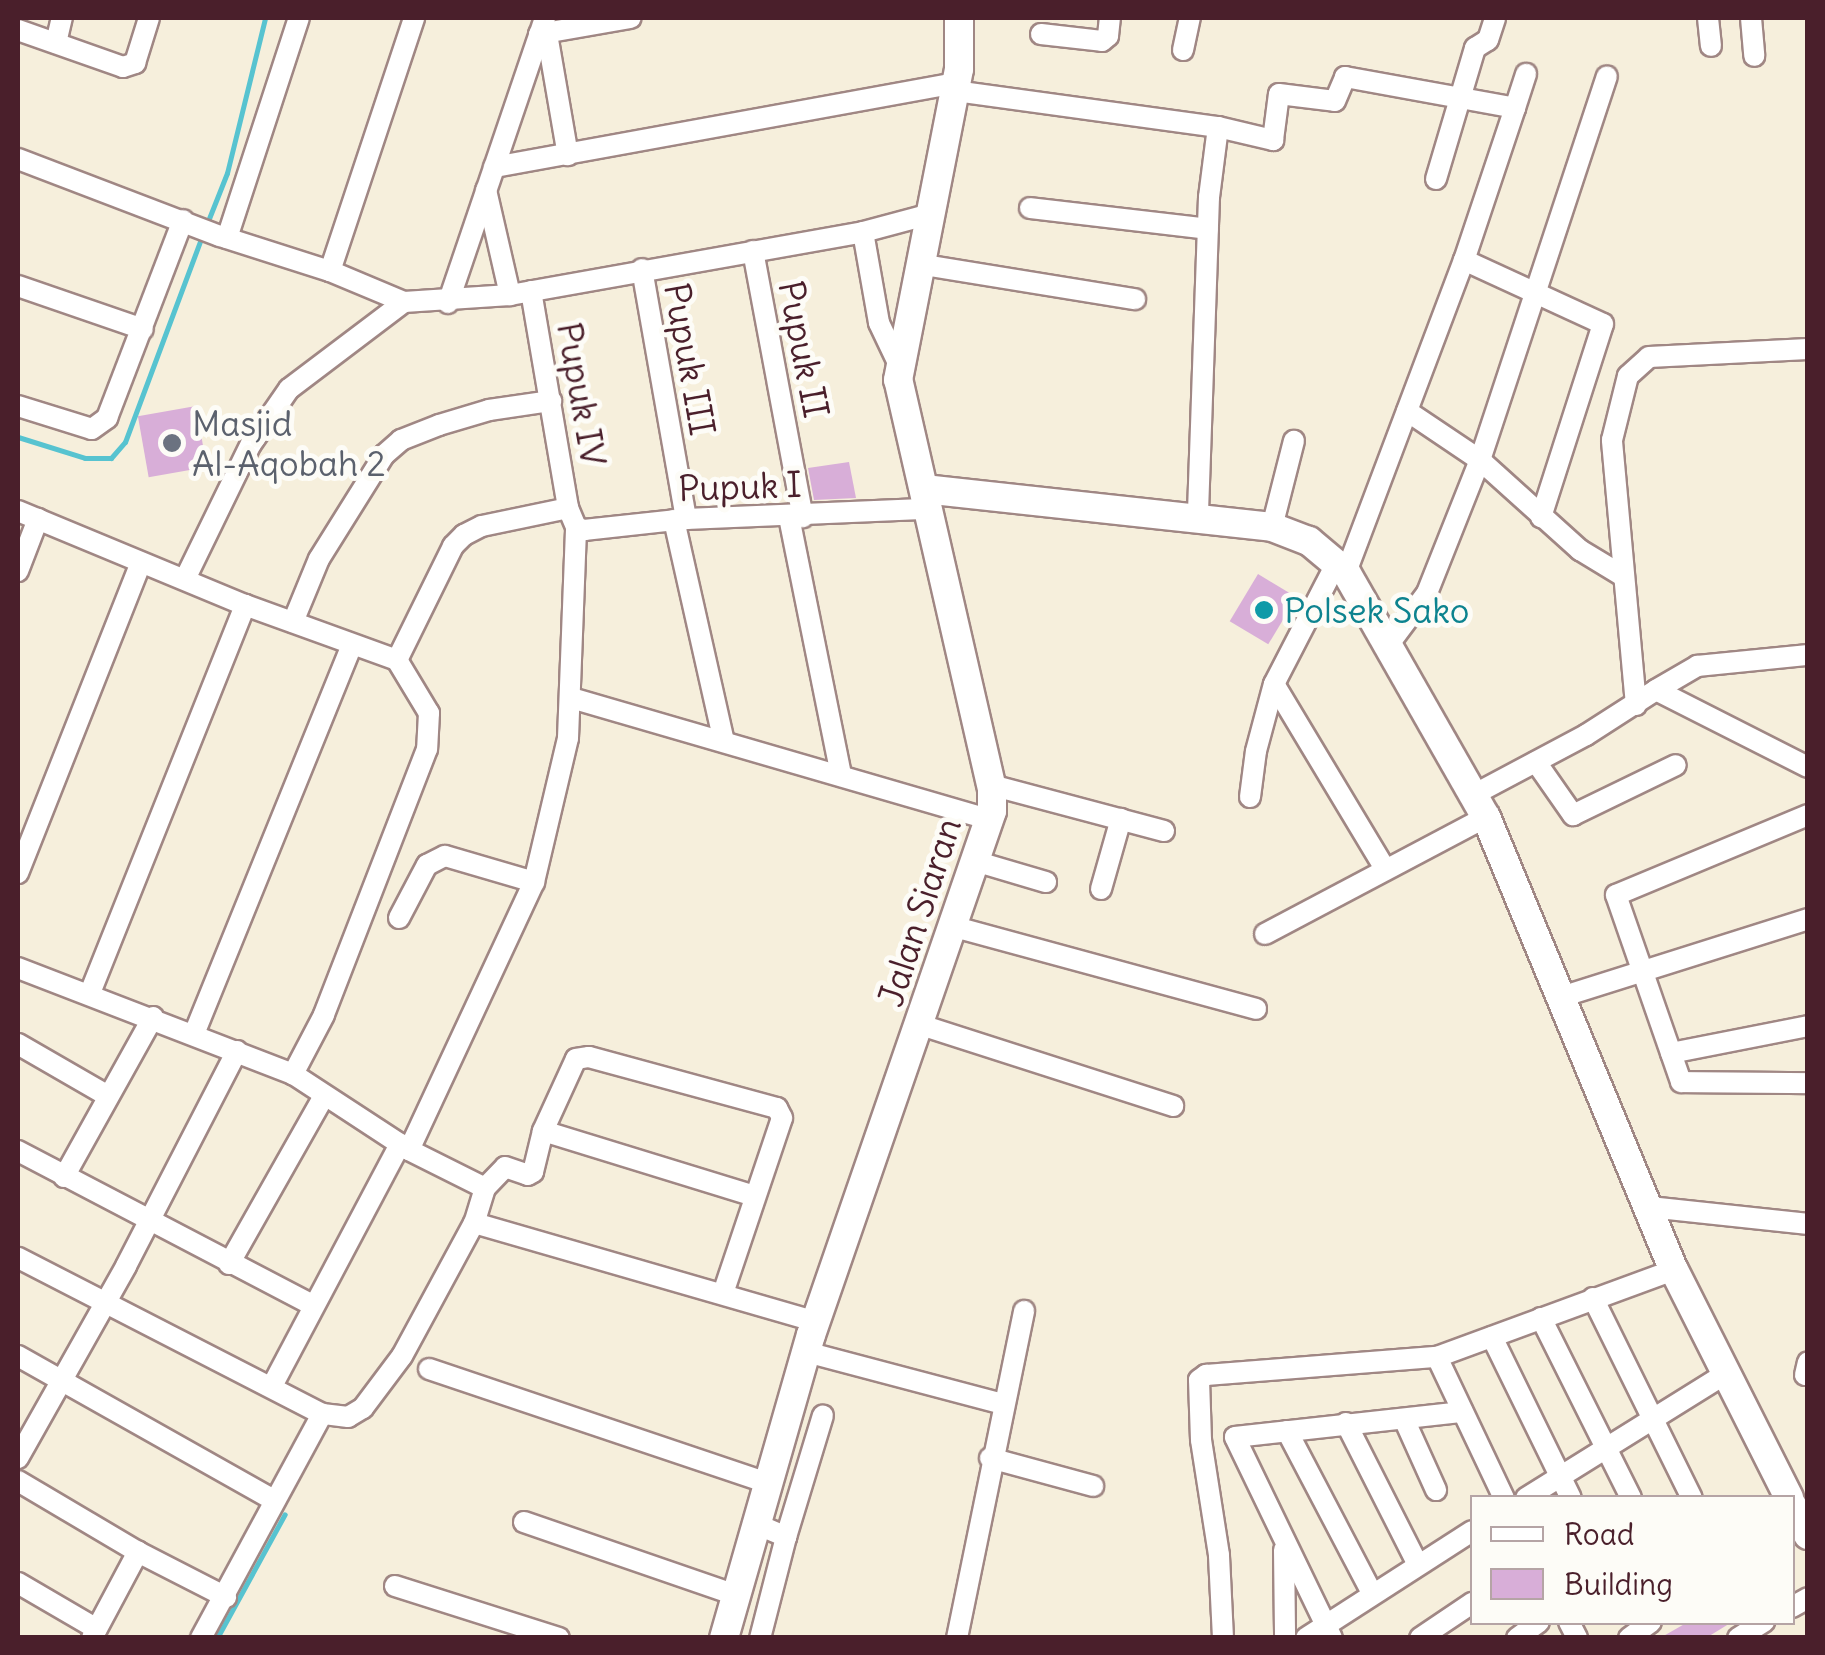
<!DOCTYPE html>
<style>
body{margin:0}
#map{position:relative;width:1825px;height:1655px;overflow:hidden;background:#f6efdc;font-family:Delius,sans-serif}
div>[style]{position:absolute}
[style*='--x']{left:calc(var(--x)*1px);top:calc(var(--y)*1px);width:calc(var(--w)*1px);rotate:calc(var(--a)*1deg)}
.stream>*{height:5px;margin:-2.5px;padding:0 2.5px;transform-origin:2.5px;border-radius:2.5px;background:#57c3d0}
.building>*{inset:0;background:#d8aed8;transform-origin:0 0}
.roads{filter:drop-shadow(2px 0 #a08784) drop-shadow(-2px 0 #a08784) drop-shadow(0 2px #a08784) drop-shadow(0 -2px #a08784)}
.street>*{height:20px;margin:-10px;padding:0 10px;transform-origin:10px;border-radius:10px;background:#fff}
.secondary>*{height:28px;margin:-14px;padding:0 14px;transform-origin:14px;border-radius:14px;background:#fff}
.dots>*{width:28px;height:28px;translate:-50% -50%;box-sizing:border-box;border:5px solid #fdfcf7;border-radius:50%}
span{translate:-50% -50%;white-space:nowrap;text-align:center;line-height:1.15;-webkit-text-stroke:10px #fdfcf7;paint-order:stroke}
.street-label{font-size:35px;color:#4a1f2b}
.worship-label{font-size:35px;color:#5b616d}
.left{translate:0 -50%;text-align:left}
.culture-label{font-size:35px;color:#0d838f}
.frame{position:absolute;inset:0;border:20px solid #4a1f2b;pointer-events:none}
.legend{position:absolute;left:1470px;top:1495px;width:325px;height:130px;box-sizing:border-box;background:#fdfcf7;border:2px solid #b5a4a5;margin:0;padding:12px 18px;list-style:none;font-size:30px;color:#4a1f2b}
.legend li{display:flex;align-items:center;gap:20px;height:50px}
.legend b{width:50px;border:2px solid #b5a4a5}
</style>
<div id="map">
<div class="stream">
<i style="--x:206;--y:226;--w:57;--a:-68.4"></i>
<i style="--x:227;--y:173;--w:160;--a:-76.2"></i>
<i style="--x:18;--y:437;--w:70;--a:17.4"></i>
<i style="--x:85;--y:458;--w:26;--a:0"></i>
<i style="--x:111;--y:458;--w:21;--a:-49"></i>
<i style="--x:125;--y:442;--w:220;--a:-69.5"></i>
<i style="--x:217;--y:1638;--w:141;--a:-61.3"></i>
</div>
<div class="building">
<i style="left:196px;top:406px;width:62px;height:59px;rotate:80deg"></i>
<i style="clip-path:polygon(849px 462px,856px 498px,814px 500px,808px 468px)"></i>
<i style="left:1258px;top:574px;width:45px;height:55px;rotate:31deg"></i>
<i style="clip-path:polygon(1688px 1622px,1732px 1622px,1706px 1638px,1660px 1638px)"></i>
</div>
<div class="roads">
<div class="street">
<i style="--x:1708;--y:18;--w:28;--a:84"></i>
<i style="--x:1751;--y:18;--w:38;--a:85"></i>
<i style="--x:18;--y:30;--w:111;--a:19.4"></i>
<i style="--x:123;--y:67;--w:13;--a:-18"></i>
<i style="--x:135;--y:63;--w:47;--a:-72.7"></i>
<i style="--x:539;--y:34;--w:93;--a:-9.9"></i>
<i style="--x:547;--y:34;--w:123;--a:80.2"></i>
<i style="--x:1041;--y:34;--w:61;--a:6.5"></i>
<i style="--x:1102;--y:41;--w:8;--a:-40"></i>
<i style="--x:1108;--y:36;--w:18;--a:-84"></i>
<i style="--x:56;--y:43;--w:26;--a:-77"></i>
<i style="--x:1183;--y:50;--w:33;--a:-78"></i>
<i style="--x:955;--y:91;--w:265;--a:7.8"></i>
<i style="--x:1218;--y:127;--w:71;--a:97.3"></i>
<i style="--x:1209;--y:197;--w:323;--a:92"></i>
<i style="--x:1515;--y:108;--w:36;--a:-72"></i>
<i style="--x:1218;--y:127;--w:57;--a:13.3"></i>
<i style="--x:1273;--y:140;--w:46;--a:-82.6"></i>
<i style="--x:1279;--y:94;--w:56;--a:7.1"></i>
<i style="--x:1335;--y:101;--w:26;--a:-67"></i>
<i style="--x:1345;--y:77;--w:173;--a:10.3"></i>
<i style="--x:1515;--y:108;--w:160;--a:108.5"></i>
<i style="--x:1464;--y:260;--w:334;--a:110.7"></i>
<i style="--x:18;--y:159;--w:216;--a:20.9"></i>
<i style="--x:220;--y:236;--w:115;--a:17.7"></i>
<i style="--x:330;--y:271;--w:80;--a:22.7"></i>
<i style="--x:494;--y:167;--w:470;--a:-10.3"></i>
<i style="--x:1436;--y:179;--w:137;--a:-73.4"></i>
<i style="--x:1475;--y:48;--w:15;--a:-32"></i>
<i style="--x:1488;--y:40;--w:23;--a:-72"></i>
<i style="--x:486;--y:190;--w:108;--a:77.1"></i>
<i style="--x:1030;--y:208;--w:179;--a:6.7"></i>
<i style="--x:863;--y:232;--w:92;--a:80"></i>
<i style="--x:879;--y:323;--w:47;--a:64.5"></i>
<i style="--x:227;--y:238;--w:231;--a:-71.9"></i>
<i style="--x:753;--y:251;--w:271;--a:79.4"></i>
<i style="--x:1464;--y:260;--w:153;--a:24.7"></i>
<i style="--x:1603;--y:324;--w:203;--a:107.8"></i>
<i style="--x:918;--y:264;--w:220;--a:9.2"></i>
<i style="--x:642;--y:269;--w:254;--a:80"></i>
<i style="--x:330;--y:271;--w:267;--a:-71.6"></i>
<i style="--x:18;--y:286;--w:132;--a:19"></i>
<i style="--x:531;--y:291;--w:220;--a:80.3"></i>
<i style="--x:568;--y:508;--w:21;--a:67"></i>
<i style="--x:576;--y:527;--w:9;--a:21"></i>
<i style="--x:584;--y:530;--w:103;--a:-6.2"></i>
<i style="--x:686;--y:519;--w:242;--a:-2.4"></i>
<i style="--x:448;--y:303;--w:301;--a:-71.2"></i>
<i style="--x:18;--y:406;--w:77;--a:17.3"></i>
<i style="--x:92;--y:429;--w:19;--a:-36"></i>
<i style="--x:107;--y:418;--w:212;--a:-69"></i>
<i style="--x:1407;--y:411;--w:88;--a:33.9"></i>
<i style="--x:1480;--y:460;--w:135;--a:42"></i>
<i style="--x:1580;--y:550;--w:50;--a:31.2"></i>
<i style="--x:18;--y:511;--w:246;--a:22.5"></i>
<i style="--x:245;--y:605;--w:162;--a:19.9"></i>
<i style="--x:397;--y:660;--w:62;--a:58.9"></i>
<i style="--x:429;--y:713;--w:36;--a:93"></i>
<i style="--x:427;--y:749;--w:285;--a:111.2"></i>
<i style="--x:324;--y:1015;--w:67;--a:117.7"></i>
<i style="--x:789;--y:517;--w:264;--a:78.6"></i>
<i style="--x:674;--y:520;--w:227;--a:77.3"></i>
<i style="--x:1272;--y:527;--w:89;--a:-75.7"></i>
<i style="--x:1337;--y:562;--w:137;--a:117.3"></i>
<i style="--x:1274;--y:684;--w:216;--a:59"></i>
<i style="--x:18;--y:571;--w:56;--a:-69"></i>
<i style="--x:186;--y:577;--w:148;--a:-64"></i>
<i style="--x:251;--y:444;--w:67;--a:-55.4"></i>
<i style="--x:289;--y:389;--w:144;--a:-37.1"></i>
<i style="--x:404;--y:302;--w:106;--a:-3.8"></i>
<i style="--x:510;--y:295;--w:359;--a:-10.1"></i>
<i style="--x:863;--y:232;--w:69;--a:-15"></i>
<i style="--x:293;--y:622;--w:68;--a:-67.6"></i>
<i style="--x:319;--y:559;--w:123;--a:-58"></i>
<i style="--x:384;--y:455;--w:23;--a:-41"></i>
<i style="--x:401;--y:440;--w:41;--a:-21.5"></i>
<i style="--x:439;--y:425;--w:52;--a:-16.7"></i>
<i style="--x:489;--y:410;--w:63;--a:-8.3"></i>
<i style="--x:1389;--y:644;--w:64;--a:-53.3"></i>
<i style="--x:1427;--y:593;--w:143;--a:-68.3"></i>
<i style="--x:1480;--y:460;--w:404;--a:-71.7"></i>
<i style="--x:397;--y:660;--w:127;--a:-63.8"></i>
<i style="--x:453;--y:546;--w:16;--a:-45"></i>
<i style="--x:464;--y:535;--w:20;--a:-27"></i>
<i style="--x:482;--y:526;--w:88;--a:-11.8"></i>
<i style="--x:1656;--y:690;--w:48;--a:-30.3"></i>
<i style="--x:1697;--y:666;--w:112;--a:-5.7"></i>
<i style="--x:571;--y:698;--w:436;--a:16.2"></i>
<i style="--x:1636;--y:705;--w:266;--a:-95.2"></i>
<i style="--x:1612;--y:440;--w:66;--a:-76"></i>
<i style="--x:1628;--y:376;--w:28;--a:-42"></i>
<i style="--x:1649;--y:357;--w:159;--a:-2.9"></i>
<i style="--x:1536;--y:762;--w:65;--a:55.1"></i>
<i style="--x:1573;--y:815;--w:114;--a:-25.9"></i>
<i style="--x:991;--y:785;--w:179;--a:14.9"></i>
<i style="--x:1475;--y:794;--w:126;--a:-28"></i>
<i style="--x:1586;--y:735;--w:83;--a:-32.7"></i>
<i style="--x:1656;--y:690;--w:170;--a:26.9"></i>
<i style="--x:1250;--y:797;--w:46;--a:-82.6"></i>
<i style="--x:1256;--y:751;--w:69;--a:-75"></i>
<i style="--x:1808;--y:815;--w:208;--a:157.4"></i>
<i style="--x:1616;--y:895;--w:198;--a:70.8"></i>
<i style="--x:1681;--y:1082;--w:127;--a:0.5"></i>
<i style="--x:978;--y:862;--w:71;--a:16.4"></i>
<i style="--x:18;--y:873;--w:334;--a:-68.4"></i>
<i style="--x:1101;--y:889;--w:73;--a:-74.1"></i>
<i style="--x:399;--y:918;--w:60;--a:-62.2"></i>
<i style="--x:427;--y:865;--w:20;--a:-27"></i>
<i style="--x:445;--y:856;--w:93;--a:16.3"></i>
<i style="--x:955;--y:927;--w:312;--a:15.2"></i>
<i style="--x:1265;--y:934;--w:250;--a:-27.9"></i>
<i style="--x:18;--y:968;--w:295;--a:21.1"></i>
<i style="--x:293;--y:1074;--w:139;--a:33.2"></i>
<i style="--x:409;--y:1150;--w:85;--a:26.6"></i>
<i style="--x:485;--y:1188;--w:37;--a:107"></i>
<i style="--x:474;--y:1223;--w:151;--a:118.4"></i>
<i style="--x:402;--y:1356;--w:65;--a:126.9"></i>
<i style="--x:363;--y:1408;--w:17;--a:149"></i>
<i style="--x:348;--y:1417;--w:26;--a:-173"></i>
<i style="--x:322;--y:1414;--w:342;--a:-152.8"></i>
<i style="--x:90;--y:993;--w:418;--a:-68.2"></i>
<i style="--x:1561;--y:997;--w:259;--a:-17.5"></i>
<i style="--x:921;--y:1025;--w:265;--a:17.8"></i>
<i style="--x:194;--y:1034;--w:420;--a:-67.9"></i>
<i style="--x:18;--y:1044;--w:104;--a:30"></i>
<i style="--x:1671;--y:1053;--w:140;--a:-11.1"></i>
<i style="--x:543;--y:1131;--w:221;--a:17.1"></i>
<i style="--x:409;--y:1150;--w:296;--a:-65"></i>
<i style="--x:534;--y:882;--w:148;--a:-76.7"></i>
<i style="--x:568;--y:738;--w:211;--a:-87.8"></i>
<i style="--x:18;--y:1151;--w:332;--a:27.6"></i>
<i style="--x:64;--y:1177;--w:183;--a:-60.9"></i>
<i style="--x:485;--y:1188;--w:29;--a:-46"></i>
<i style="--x:505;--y:1167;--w:24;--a:19"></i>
<i style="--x:528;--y:1175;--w:6;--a:-31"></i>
<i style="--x:533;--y:1172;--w:42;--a:-76.3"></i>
<i style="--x:543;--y:1131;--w:79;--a:-65.4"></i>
<i style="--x:576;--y:1059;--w:13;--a:-9"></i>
<i style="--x:589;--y:1057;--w:195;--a:15.2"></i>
<i style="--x:777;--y:1108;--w:11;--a:63"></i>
<i style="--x:782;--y:1118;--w:185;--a:108.6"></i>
<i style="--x:1650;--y:1207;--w:159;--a:6.1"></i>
<i style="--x:474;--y:1223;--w:356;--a:16.1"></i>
<i style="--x:229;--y:1264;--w:193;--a:-60.5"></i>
<i style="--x:1593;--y:1298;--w:223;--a:63.7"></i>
<i style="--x:1541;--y:1318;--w:201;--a:63.4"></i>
<i style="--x:1492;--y:1337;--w:179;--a:63.9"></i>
<i style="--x:806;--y:1352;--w:204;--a:14.8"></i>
<i style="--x:18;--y:1356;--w:294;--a:29.4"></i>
<i style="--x:1437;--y:1357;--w:156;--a:64.6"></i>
<i style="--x:429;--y:1369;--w:358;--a:18.6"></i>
<i style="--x:1805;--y:1375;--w:13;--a:-77"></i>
<i style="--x:272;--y:1386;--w:274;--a:-62.1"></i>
<i style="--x:1404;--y:1419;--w:78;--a:65.7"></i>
<i style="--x:1346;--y:1423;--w:159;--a:63.1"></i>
<i style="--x:1287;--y:1431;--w:183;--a:62.3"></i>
<i style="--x:18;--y:1458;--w:220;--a:-60.6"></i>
<i style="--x:126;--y:1266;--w:242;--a:-62.7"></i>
<i style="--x:990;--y:1458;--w:107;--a:15.2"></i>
<i style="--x:18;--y:1481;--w:139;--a:30.6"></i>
<i style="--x:138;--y:1552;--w:99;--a:27.1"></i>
<i style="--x:1526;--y:1498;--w:237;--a:-31.9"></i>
<i style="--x:524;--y:1522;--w:224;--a:19"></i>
<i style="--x:756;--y:1524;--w:33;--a:23"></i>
<i style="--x:786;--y:1537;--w:104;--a:104.4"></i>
<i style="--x:786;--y:1537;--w:127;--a:-73.1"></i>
<i style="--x:1284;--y:1550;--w:88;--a:89.3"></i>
<i style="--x:18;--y:1583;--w:91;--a:30.2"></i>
<i style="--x:395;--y:1586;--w:172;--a:17.6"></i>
<i style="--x:1792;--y:1607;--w:18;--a:-29"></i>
<i style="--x:1569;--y:1622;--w:18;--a:63"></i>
<i style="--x:92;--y:1638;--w:98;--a:-61.9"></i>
<i style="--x:201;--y:1638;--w:255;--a:-61.6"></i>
<i style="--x:957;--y:1638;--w:334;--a:-78.4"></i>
<i style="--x:1223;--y:1638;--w:83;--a:-92.8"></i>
<i style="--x:1219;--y:1555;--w:116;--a:-98.9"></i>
<i style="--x:1201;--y:1440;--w:60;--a:-91.9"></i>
<i style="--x:1199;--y:1380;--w:9;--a:-36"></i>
<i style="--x:1206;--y:1375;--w:232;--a:-4.5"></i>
<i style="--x:1437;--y:1357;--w:252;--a:-20.2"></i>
<i style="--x:1306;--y:1638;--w:197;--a:-32.8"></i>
<i style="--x:1332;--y:1638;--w:223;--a:-115.8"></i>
<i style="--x:1235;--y:1437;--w:229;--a:-6.3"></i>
<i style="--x:1420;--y:1638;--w:63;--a:-33.9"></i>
<i style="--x:1517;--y:1638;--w:27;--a:-36"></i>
<i style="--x:1629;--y:1638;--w:27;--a:-36"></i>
<i style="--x:1738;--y:1638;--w:31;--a:-32"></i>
</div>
<div class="secondary">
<i style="--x:924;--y:489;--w:350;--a:6.2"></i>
<i style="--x:1272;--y:527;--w:40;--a:21"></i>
<i style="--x:1309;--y:541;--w:48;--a:40"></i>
<i style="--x:1346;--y:572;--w:282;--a:60.3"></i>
<i style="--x:1486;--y:817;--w:490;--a:67.5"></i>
<i style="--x:1674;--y:1270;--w:255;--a:63.2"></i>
<i style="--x:1792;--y:1505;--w:34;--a:62"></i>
<i style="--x:724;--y:1638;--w:315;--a:-74"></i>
<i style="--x:811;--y:1335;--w:554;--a:-70.94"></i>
<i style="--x:992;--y:811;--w:22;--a:-90"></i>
<i style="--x:992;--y:789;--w:420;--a:-102.9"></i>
<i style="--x:898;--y:380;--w:317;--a:-78.9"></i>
<i style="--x:959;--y:69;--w:51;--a:-90"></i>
</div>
</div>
<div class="dots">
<i style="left:172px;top:443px;background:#6b7280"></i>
<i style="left:1264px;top:610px;background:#0f9aa8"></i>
</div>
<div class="street-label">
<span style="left:804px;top:349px;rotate:79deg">Pupuk II</span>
<span style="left:690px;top:359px;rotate:80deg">Pupuk III</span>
<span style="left:582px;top:394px;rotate:80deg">Pupuk IV</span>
<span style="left:740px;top:486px;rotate:-2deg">Pupuk I</span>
<span style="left:919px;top:912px;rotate:-72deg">Jalan Siaran</span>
</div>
<div class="worship-label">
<span class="left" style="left:192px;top:443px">Masjid<br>Al-Aqobah 2</span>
</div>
<div class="culture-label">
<span class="left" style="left:1284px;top:610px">Polsek Sako</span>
</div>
<div class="frame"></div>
<ul class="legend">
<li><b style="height:12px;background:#fff"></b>Road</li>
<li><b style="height:28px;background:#d8aed8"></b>Building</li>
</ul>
</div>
